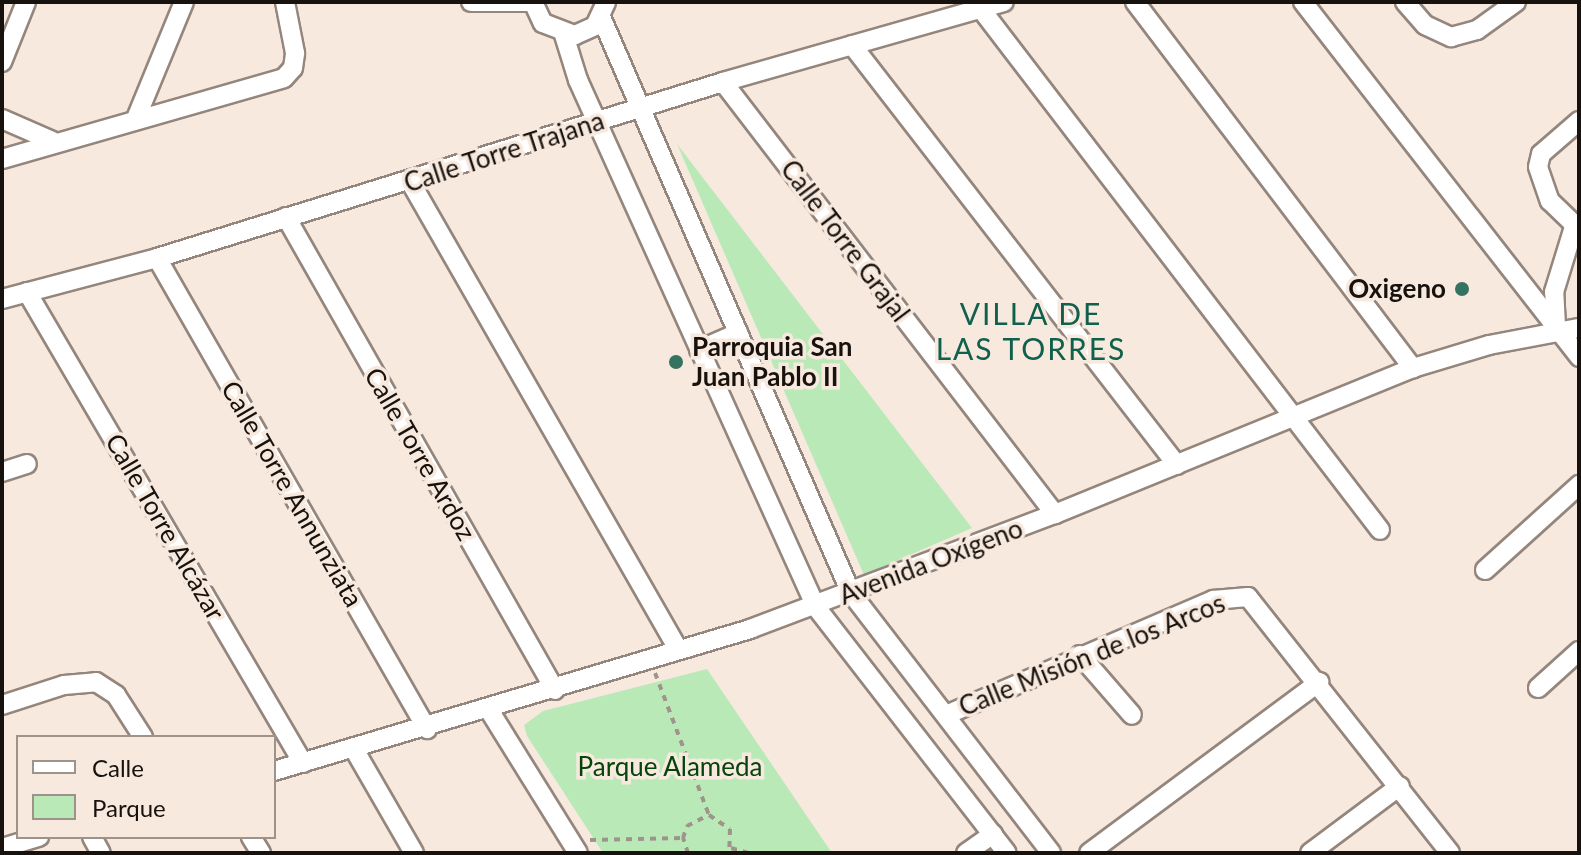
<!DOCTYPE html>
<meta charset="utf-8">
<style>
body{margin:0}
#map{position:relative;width:1581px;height:855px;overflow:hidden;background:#f8e9de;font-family:Lato,sans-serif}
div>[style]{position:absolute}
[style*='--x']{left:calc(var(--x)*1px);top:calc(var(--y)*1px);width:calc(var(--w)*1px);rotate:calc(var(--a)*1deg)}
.green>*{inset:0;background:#bae9b8}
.path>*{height:4px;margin-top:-2px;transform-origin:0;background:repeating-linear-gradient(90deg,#9f948c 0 6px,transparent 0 12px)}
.roads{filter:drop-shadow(2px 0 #94867c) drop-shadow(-2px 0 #94867c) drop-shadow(0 2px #94867c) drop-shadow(0 -2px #94867c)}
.minor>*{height:18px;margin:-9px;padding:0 9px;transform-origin:9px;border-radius:9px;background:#fff}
.dots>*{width:22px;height:22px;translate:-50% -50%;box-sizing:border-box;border:4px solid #f8e9de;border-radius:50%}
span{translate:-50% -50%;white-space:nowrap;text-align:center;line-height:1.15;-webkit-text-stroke:7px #f8e9de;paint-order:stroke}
.street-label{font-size:26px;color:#17120e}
.poi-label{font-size:26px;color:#17120e;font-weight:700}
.right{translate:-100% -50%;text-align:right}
.left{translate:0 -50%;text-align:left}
.park-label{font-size:26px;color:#05440a}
.quarter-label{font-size:30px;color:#0f604c;letter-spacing:2px}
.frame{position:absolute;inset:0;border:4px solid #17120e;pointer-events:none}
.legend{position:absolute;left:16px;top:735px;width:260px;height:104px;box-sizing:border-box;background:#f8e9de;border:2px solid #9e938b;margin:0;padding:10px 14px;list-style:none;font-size:24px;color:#17120e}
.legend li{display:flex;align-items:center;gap:16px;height:40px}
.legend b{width:40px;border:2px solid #9e938b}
</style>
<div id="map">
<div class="green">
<i style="clip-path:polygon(677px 144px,972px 528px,864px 575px)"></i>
<i style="clip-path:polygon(707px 669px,832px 853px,603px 853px,527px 736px,524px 725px,543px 711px)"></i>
</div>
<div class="path">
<i style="--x:655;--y:673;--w:152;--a:69.2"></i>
<i style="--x:590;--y:840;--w:93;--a:-1.2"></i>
<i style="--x:731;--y:848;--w:19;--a:16"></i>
<i style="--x:688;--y:853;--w:16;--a:-108"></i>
<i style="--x:683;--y:838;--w:13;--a:-72"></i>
<i style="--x:687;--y:826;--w:25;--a:-27"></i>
<i style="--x:709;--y:815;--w:25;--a:34"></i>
<i style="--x:730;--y:829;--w:24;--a:92"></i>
</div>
<div class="roads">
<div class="minor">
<i style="--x:471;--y:2;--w:57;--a:0"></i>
<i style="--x:533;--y:2;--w:23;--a:65"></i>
<i style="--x:543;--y:23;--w:34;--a:21"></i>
<i style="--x:575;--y:35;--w:22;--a:-24"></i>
<i style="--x:595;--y:26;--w:26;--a:-65"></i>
<i style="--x:1135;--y:2;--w:460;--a:52.8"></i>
<i style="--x:1303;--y:2;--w:450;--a:52.1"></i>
<i style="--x:1405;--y:2;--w:30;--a:49"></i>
<i style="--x:1425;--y:25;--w:29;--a:25"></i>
<i style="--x:1451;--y:37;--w:27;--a:-15"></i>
<i style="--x:1477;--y:30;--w:48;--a:-35.7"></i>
<i style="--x:981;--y:9;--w:656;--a:52.55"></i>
<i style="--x:601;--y:17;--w:628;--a:66.54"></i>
<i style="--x:851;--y:593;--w:328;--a:52.4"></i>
<i style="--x:564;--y:35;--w:47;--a:72.7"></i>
<i style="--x:578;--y:80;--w:578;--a:65.7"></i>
<i style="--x:816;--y:607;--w:311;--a:52.2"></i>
<i style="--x:852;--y:45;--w:531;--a:52.27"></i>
<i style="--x:2;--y:62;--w:65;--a:-68.2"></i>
<i style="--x:723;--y:82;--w:545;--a:52.46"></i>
<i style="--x:137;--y:116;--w:123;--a:-67.6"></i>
<i style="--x:2;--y:119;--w:55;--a:23.7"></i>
<i style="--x:1579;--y:121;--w:50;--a:139"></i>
<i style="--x:1541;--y:154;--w:13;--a:103"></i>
<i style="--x:1538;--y:167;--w:36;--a:71"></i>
<i style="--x:1550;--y:201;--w:40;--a:44"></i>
<i style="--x:2;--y:159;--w:293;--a:-16"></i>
<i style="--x:284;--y:78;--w:13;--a:-48"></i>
<i style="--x:293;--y:68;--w:15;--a:-82"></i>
<i style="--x:295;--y:53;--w:52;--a:-101.1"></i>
<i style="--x:411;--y:183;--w:537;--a:60.19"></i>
<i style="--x:286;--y:217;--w:544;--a:60.37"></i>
<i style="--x:157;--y:258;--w:543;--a:60.18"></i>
<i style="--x:27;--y:292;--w:546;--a:59.63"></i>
<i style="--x:2;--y:299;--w:160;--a:-14.8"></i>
<i style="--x:157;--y:258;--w:593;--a:-17.27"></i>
<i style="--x:723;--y:82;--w:292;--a:-15.9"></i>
<i style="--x:1556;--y:326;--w:34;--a:-93"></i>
<i style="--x:1554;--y:292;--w:68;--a:-72.9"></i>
<i style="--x:699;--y:350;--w:43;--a:-23.6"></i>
<i style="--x:2;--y:472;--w:26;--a:-18"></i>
<i style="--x:1485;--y:570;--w:127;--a:-42.1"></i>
<i style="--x:1080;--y:655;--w:79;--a:49.1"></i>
<i style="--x:1538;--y:688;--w:55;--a:-42.1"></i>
<i style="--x:2;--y:705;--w:65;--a:-17.9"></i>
<i style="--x:64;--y:685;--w:32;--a:-5"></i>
<i style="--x:96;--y:682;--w:24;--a:33"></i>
<i style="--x:116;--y:695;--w:50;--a:57.3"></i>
<i style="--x:489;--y:710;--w:168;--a:58.1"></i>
<i style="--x:946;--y:715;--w:291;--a:-23.3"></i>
<i style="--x:1213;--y:600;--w:35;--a:-5"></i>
<i style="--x:1248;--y:597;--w:326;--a:51.7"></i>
<i style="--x:354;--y:749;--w:120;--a:60"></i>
<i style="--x:274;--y:771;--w:497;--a:-16.6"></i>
<i style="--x:750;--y:629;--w:326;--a:-20.7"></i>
<i style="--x:1055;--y:514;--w:387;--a:-22.2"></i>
<i style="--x:1413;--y:368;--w:79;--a:-16.8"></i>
<i style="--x:1489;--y:345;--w:92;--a:-10.7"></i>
<i style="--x:92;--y:837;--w:18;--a:61"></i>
<i style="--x:251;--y:837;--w:19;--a:58"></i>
<i style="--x:2;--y:848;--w:39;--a:-17"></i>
<i style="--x:966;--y:853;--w:33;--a:-35"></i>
<i style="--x:1089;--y:853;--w:287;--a:-36.6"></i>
<i style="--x:1310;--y:853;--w:112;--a:-36.7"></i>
</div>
</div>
<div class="dots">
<i style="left:1462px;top:289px;background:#347360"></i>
<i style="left:676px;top:362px;background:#347360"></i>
</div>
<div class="street-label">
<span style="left:504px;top:152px;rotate:-18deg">Calle Torre Trajana</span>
<span style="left:845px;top:241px;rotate:53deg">Calle Torre Grajal</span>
<span style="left:420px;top:454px;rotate:60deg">Calle Torre Ardoz</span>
<span style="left:292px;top:494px;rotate:60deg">Calle Torre Annunziata</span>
<span style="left:165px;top:527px;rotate:60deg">Calle Torre Alcázar</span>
<span style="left:931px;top:562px;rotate:-21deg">Avenida Oxígeno</span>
<span style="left:1092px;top:655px;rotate:-22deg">Calle Misión de los Arcos</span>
</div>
<div class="poi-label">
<span class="right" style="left:1446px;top:289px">Oxigeno</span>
<span class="left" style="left:692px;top:362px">Parroquia San<br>Juan Pablo II</span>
</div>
<div class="park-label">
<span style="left:670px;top:767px">Parque Alameda</span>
</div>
<div class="quarter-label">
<span style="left:1031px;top:330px">VILLA DE<br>LAS TORRES</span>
</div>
<div class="frame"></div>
<ul class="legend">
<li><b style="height:10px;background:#fff"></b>Calle</li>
<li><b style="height:22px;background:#bae9b8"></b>Parque</li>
</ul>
</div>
